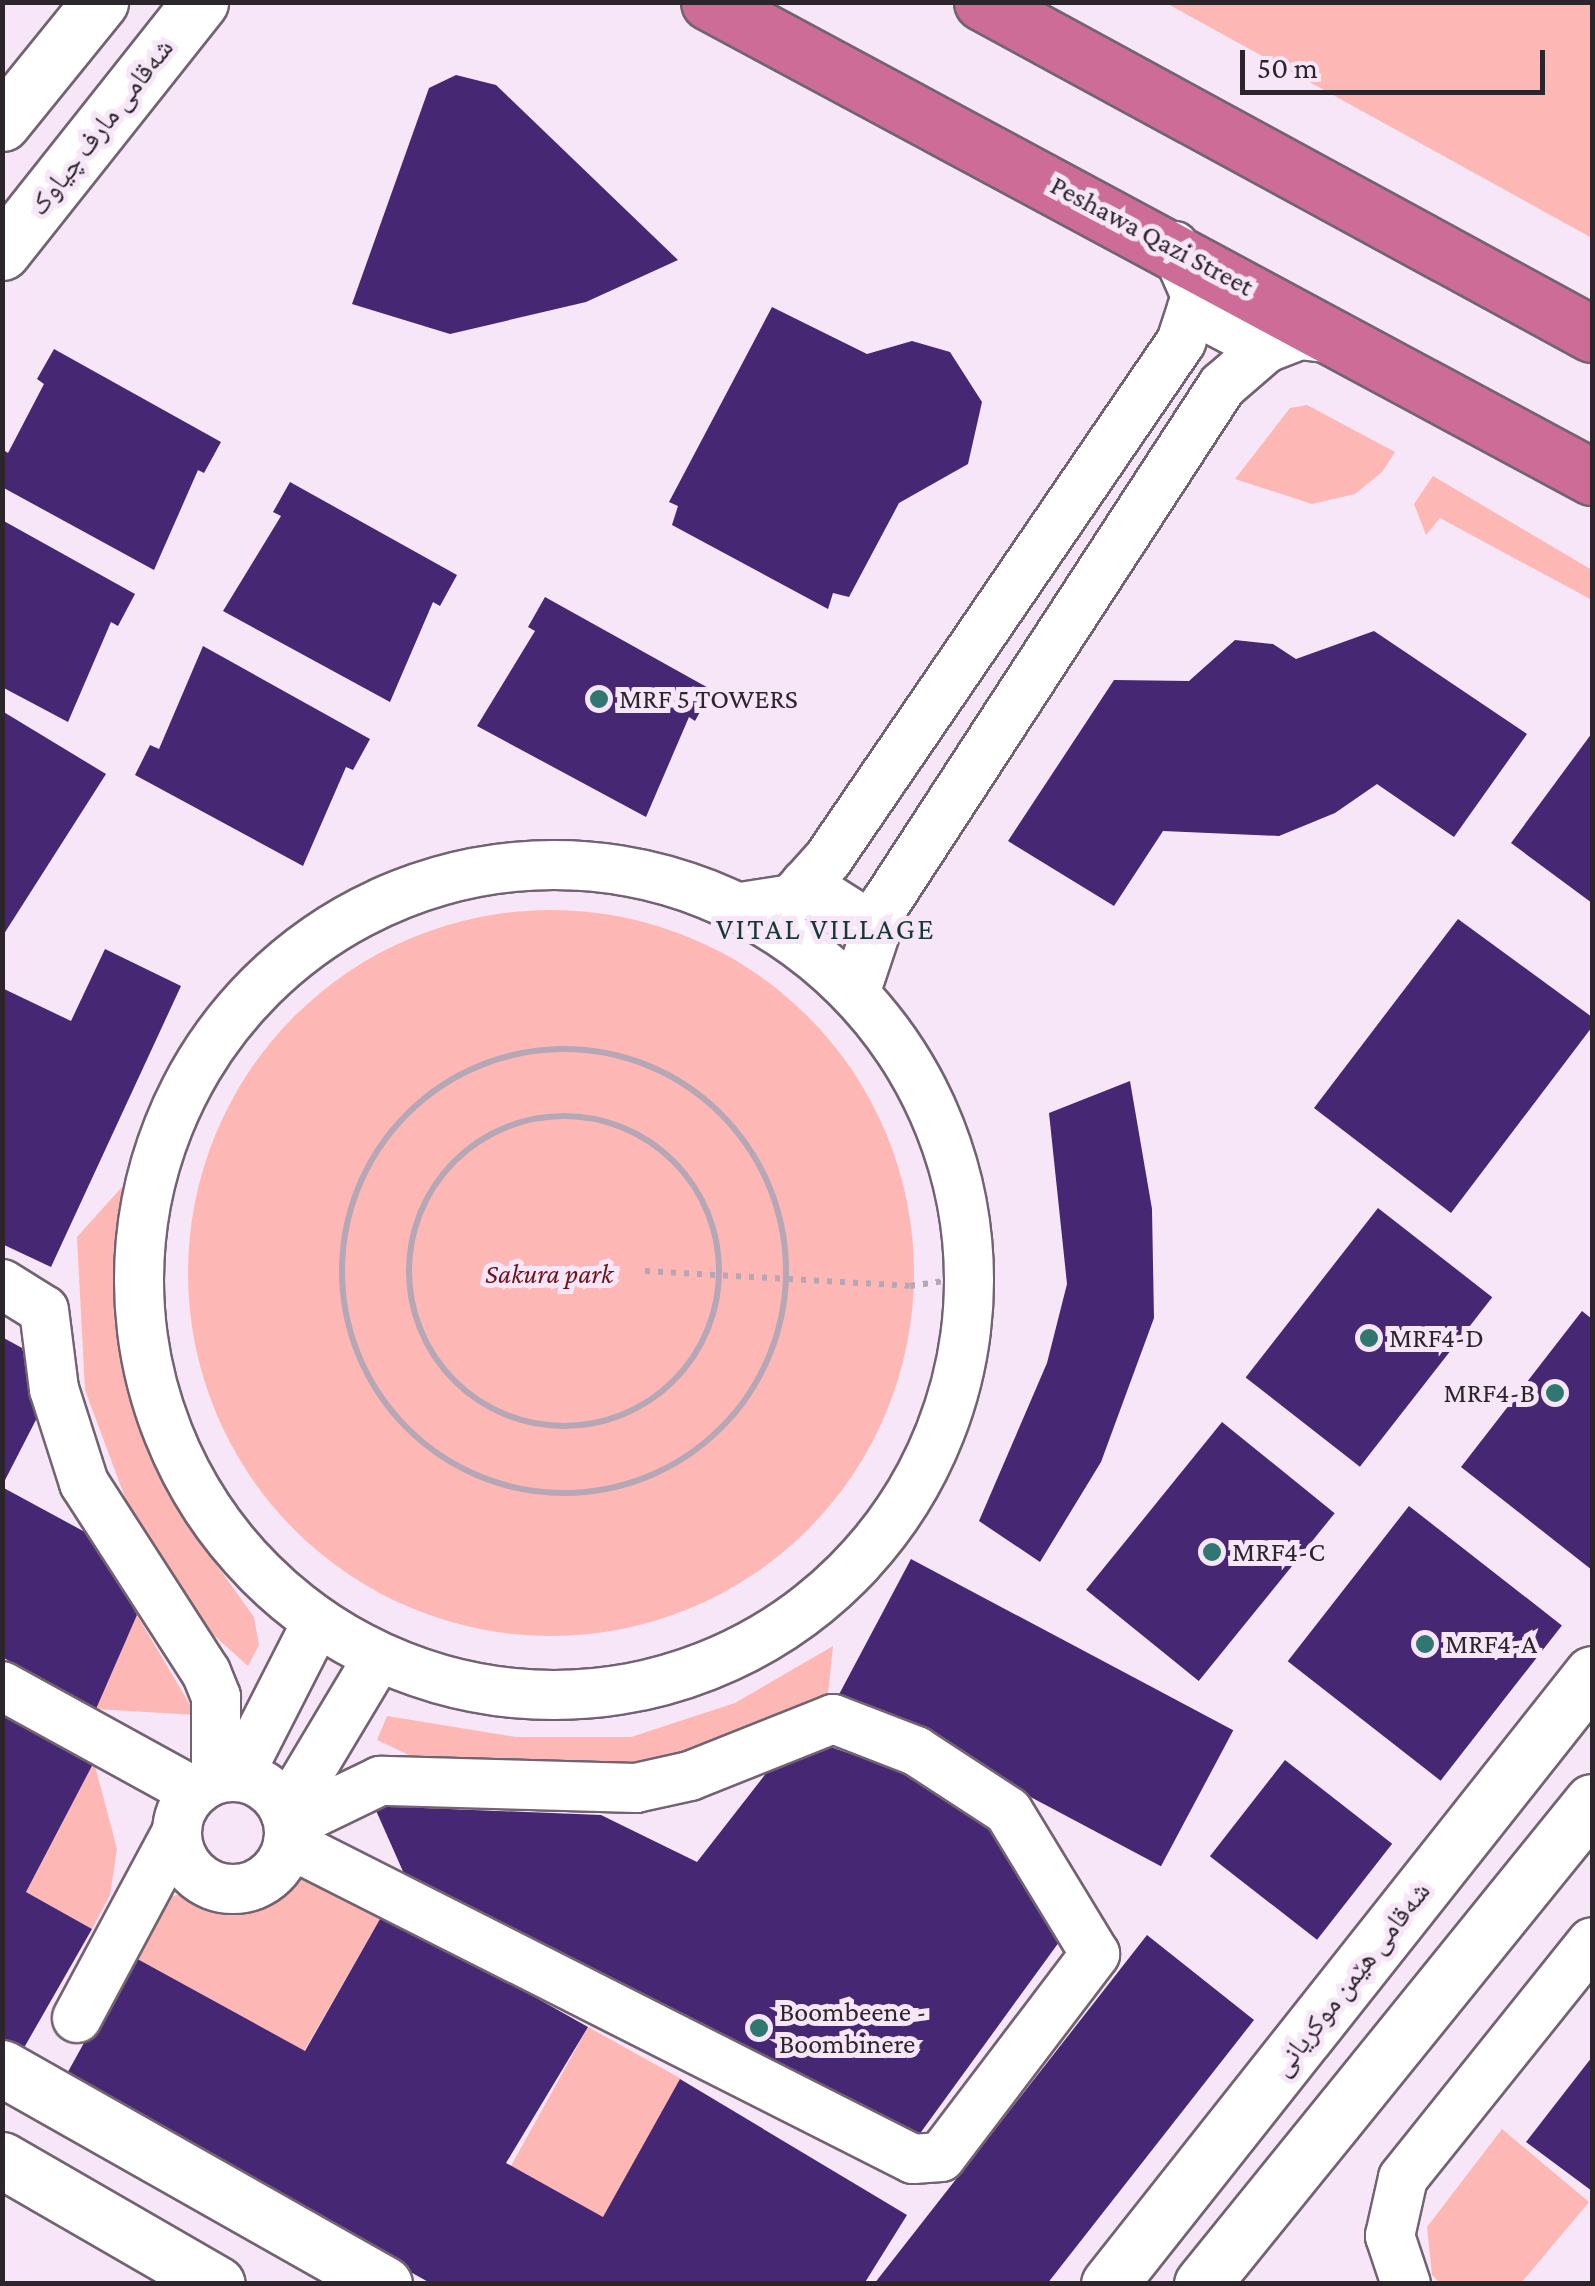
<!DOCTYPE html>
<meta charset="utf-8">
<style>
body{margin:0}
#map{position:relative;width:1595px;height:2286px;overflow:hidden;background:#f7e6f7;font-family:"Crimson Pro","Noto Naskh Arabic",serif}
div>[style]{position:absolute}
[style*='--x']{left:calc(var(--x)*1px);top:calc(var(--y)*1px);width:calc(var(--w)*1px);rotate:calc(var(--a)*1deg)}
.green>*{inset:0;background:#fdb8b5;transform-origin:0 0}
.round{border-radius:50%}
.building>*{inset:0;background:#462773;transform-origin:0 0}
.path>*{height:6px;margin-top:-3px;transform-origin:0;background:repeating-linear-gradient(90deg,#b5a7b5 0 5px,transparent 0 13px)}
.path>.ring{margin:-3px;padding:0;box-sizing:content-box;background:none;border:6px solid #b5a7b5;border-radius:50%}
.roads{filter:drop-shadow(2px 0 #726372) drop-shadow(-2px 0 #726372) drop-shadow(0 2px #726372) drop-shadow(0 -2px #726372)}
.street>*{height:48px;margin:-24px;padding:0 24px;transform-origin:24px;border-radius:24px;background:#fff}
.street>.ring{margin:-24px;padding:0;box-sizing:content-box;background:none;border:48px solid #fff;border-radius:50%}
.secondary>*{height:55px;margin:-27.5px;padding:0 27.5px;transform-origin:27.5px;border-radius:27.5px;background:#fff}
.highway>*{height:55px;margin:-27.5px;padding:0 27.5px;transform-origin:27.5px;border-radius:27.5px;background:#cd6c96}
.dots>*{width:28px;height:28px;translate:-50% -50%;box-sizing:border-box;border:5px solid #f7e6f7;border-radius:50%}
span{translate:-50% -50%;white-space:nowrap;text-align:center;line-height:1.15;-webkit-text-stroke:10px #f7e6f7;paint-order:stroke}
.street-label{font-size:28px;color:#2c252c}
.poi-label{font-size:28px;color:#2c252c}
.left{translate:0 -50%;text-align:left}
.right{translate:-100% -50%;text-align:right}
.park-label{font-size:28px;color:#6e131c;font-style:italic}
.neighbourhood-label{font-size:30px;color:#173936;letter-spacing:2.5px}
.frame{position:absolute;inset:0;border:5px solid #2c252c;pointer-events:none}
.scale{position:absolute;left:1240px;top:50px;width:305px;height:45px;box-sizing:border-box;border:5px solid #2c252c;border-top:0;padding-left:12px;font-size:30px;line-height:35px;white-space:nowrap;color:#2c252c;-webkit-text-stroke:8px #f7e6f7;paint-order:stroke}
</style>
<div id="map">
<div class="green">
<i style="clip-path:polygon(1166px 3px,1592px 3px,1592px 238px)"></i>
<i style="clip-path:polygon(1307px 405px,1395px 452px,1382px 472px,1355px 494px,1312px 504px,1235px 479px,1290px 408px)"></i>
<i style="clip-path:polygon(1433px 476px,1592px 570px,1592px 600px,1440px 518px,1426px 535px,1414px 504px)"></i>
<i class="round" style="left:188px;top:910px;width:726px;height:726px"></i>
<i style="clip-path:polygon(122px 1187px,117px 1270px,136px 1406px,185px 1521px,254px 1617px,259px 1645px,248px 1666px,200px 1623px,136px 1527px,85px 1390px,77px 1237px)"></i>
<i style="clip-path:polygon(137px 1615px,196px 1715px,96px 1709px)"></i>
<i style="clip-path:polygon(833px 1646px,827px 1703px,633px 1770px,424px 1762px,377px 1740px,387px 1716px,516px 1737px,631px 1737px,735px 1703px)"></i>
<i style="clip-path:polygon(94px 1762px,117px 1849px,110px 1895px,92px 1929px,26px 1892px)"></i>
<i style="clip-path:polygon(308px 1869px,384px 1912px,304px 2051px,132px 1956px,162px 1899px,192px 1891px,251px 1903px)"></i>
<i style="left:588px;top:2027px;width:106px;height:159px;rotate:29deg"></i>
<i style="clip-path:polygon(1502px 2129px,1589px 2202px,1521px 2283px,1440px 2283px,1432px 2275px,1427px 2227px)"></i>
</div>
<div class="building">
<i style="clip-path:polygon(456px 75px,496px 85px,678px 260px,586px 302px,450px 334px,352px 304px,429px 88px)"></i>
<i style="clip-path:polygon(772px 307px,867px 354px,912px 341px,950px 352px,982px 402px,968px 464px,899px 503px,849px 597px,833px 593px,828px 609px,672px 525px,678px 506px,669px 502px)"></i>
<i style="clip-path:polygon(54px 349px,221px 442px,204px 473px,198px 470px,154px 570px,2px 487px,2px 449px,8px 453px,44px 384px,37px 379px)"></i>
<i style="clip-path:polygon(290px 482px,457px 575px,440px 606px,433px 602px,390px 702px,223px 611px,281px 516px,273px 512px)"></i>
<i style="clip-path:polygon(2px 520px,135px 594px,118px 626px,111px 622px,68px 722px,2px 687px)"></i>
<i style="clip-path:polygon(545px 597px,712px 690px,695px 721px,689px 717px,646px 817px,477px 726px,535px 631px,528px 627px)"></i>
<i style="clip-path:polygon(1374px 631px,1527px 734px,1454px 837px,1377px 784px,1335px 813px,1279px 836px,1163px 831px,1114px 906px,1008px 841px,1114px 680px,1189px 681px,1235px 640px,1273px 644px,1296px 659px)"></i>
<i style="clip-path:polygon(203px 646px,370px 739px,353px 770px,346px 767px,303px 866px,135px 775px,150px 745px,159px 749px)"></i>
<i style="clip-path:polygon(2px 711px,106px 774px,2px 937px)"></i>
<i style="clip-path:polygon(1592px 733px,1592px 903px,1511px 843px)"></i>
<i style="clip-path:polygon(1458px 919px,1592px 1017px,1592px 1027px,1451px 1213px,1314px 1108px)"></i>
<i style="clip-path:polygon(105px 949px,181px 986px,51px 1267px,2px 1244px,2px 988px,71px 1021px)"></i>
<i style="clip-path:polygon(1130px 1081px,1152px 1209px,1154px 1318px,1101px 1462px,1040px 1562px,979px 1521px,1047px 1363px,1067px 1284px,1049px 1113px)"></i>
<i style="left:1378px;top:1208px;width:145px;height:215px;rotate:38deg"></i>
<i style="clip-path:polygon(1582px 1311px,1592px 1319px,1592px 1570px,1461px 1467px)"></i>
<i style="clip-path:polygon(2px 1337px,22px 1348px,40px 1412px,2px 1486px)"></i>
<i style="left:1222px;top:1422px;width:145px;height:216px;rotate:39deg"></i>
<i style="clip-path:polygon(2px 1487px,96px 1538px,137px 1615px,96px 1709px,2px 1657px)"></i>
<i style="left:1409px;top:1506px;width:194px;height:197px;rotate:38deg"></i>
<i style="left:911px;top:1559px;width:365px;height:154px;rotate:28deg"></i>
<i style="clip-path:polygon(2px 1711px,94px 1762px,26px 1892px,92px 1929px,17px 2060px,2px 2052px)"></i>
<i style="clip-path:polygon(796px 1735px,926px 1780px,990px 1819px,1070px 1927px,916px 2139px,413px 1894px,374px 1806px,601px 1815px,697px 1862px)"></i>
<i style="left:1285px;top:1760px;width:136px;height:122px;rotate:38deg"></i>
<i style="clip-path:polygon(384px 1912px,588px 2027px,506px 2163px,603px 2217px,680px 2079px,907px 2215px,864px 2284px,432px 2284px,64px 2079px,132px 1956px,305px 2051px)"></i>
<i style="clip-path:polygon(1147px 1935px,1254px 2020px,1047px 2284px,874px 2284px)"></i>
<i style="clip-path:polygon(1592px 2057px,1592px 2191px,1526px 2142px)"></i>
</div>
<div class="path">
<i class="ring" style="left:342px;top:1049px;width:438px;height:438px"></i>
<i class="ring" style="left:409px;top:1116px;width:304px;height:304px"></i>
<i style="--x:645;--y:1271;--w:265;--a:3.2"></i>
<i style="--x:910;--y:1286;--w:62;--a:-8.4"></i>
</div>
<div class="roads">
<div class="street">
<i style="--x:1192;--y:309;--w:84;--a:27.8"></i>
<i class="ring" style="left:139px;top:865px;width:782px;height:782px"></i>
<i style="--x:805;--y:884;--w:84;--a:32.4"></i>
<i style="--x:741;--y:907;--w:52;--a:-8.9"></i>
<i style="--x:792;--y:899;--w:54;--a:-48"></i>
<i style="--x:828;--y:859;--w:626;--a:-55.68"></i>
<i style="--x:1181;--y:342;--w:48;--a:-71.9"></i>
<i style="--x:1196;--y:296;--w:55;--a:-113.7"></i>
<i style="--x:856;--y:991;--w:92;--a:-71.6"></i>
<i style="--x:885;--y:904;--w:618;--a:-56.95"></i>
<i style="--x:1222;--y:386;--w:58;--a:-40.8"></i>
<i style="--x:1266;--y:348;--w:36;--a:-21"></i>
<i style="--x:1300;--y:335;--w:42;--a:6.8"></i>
<i style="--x:2;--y:1284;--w:49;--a:31.8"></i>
<i style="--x:44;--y:1310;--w:80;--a:82.8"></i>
<i style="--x:54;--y:1389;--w:99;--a:72.3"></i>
<i style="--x:84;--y:1483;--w:225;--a:57.2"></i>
<i style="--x:206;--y:1672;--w:27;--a:68"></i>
<i style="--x:216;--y:1697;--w:82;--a:90"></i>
<i style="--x:2;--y:1686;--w:220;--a:28.8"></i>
<i class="ring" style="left:177px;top:1777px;width:64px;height:64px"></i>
<i style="--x:238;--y:1777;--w:172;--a:-63"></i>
<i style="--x:285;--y:1813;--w:179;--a:-59.1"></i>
<i style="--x:288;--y:1843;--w:700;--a:26.82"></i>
<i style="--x:913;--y:2159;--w:28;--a:-4"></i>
<i style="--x:941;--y:2157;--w:255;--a:-52.8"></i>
<i style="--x:1095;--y:1954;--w:167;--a:-121.3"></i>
<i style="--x:1008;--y:1811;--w:110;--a:-146.9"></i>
<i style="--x:916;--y:1751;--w:89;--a:-158.9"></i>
<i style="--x:833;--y:1719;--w:154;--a:158.3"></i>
<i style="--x:690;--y:1776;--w:55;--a:167.5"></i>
<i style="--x:636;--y:1788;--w:256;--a:-178.4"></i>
<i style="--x:380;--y:1781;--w:101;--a:154.2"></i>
<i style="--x:77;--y:2018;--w:210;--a:-61.8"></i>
<i style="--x:1406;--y:2284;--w:51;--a:-108.4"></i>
<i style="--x:1390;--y:2236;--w:59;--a:-77.4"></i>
<i style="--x:1403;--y:2178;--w:302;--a:-51.3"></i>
</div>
<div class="secondary">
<i style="--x:2;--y:123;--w:156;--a:-51"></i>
<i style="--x:2;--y:252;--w:319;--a:-51.6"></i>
<i style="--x:2;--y:2068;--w:439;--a:29.5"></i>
<i style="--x:2;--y:2160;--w:248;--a:30"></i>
<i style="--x:1109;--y:2284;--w:778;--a:-51.63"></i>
<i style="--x:1202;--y:2284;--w:620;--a:-51.02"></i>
</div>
<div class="highway">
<i style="--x:709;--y:2;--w:1003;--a:28.28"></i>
<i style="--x:982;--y:2;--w:694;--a:28.56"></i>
</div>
</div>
<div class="dots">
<i style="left:599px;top:699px;background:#2f7770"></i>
<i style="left:1369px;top:1338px;background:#2f7770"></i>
<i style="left:1555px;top:1393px;background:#2f7770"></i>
<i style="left:1212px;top:1552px;background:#2f7770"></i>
<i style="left:1425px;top:1644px;background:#2f7770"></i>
<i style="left:759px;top:2028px;background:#2f7770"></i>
</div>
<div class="street-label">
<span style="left:101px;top:127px;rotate:-52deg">شەقامی مارف چیاوک</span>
<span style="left:1152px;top:236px;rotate:28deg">Peshawa Qazi Street</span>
<span style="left:1351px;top:1979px;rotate:-52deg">شەقامی هێمن موکریانی</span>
</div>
<div class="poi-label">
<span class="left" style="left:619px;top:699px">MRF 5 TOWERS</span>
<span class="left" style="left:1389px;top:1338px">MRF4-D</span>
<span class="right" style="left:1535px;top:1393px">MRF4-B</span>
<span class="left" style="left:1232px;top:1552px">MRF4-C</span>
<span class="left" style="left:1445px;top:1644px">MRF4-A</span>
<span class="left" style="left:779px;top:2028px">Boombeene -<br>Boombinere</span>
</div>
<div class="park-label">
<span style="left:549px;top:1274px">Sakura park</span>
</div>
<div class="neighbourhood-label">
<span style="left:826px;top:929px">VITAL VILLAGE</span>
</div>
<div class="frame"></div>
<div class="scale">50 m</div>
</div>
